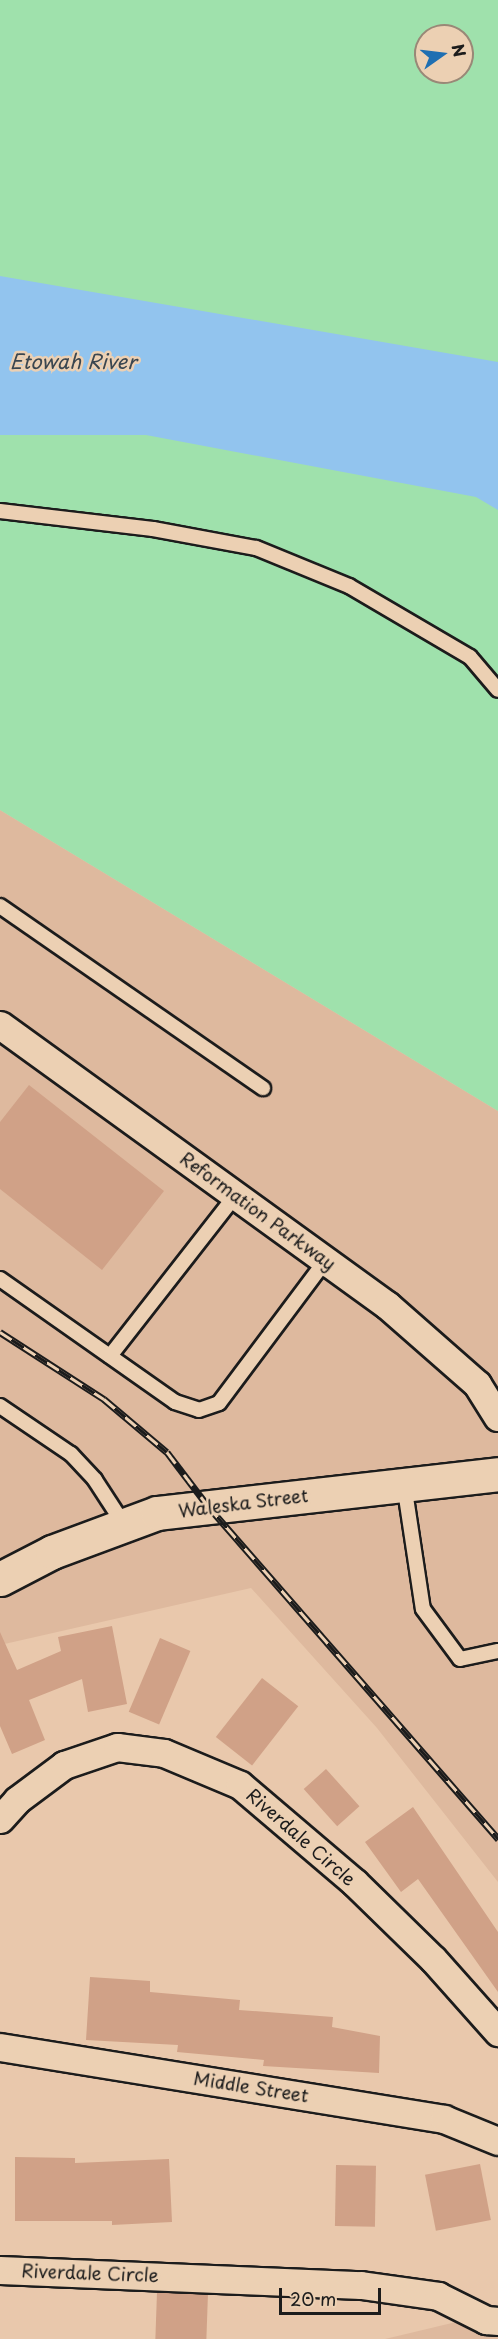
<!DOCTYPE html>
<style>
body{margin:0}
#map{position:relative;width:498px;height:2339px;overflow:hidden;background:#e9c8ac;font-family:"Playpen Sans",sans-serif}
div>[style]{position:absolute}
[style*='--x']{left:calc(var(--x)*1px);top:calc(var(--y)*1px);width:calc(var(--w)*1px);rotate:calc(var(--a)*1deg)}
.built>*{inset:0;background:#deb99e}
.green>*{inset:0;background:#9fe1ac}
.water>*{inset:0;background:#92c4ee}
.building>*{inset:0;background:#d0a187;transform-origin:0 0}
.roads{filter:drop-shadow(2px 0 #1c1c1c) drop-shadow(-2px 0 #1c1c1c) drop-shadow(0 2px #1c1c1c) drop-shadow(0 -2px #1c1c1c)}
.lane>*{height:14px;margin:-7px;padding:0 7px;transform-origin:7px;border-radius:7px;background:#ecd0b3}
.street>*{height:27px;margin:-13.5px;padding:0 13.5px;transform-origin:13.5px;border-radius:13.5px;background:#ecd0b3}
.secondary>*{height:33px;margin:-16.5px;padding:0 16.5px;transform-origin:16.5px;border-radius:16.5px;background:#ecd0b3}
.rail>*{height:7px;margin-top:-3.5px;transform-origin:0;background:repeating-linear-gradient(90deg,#ecd0b3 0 14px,#1c1c1c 0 28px);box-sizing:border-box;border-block:2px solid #1c1c1c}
span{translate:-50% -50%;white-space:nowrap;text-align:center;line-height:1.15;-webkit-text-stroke:5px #ecd0b3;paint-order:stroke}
.street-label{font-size:18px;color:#1c1c1c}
.water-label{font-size:20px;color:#3a4650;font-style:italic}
.north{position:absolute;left:414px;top:24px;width:60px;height:60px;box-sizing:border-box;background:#ecd0b3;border:2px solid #987;border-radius:50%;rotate:76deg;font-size:16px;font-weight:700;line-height:24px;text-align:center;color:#1c1c1c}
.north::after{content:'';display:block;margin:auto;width:21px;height:27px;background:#1f6fb2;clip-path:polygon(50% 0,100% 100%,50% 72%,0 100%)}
.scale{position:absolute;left:279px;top:2288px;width:102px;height:27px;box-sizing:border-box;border:3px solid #1c1c1c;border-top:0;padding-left:8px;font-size:18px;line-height:21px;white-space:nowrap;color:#1c1c1c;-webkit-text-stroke:4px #ecd0b3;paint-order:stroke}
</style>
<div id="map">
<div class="built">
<i style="clip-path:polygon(0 810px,498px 1111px,498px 1882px,377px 1728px,251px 1588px,0 1645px)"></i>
<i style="clip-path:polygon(498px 2312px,498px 2339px,385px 2339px)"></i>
</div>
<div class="green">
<i style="clip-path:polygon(evenodd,0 0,498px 0,498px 1111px,0 810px,0 0,426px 36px,462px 36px,462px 72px,426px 72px,426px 36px)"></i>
</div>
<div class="water">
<i style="clip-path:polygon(0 276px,498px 362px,498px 510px,476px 497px,146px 435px,0 435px)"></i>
</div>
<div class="building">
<i style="clip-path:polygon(29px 1085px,164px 1191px,102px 1270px,0 1189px,0 1122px)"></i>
<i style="clip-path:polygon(112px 1626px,127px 1704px,88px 1712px,82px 1679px,29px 1700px,45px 1740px,12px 1754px,0 1726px,0 1632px,17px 1670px,61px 1651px,58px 1637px)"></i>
<i style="left:160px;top:1638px;width:33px;height:80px;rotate:23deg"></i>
<i style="left:262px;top:1678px;width:46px;height:75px;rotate:38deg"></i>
<i style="left:326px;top:1769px;width:50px;height:30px;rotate:48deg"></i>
<i style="clip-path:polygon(413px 1807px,498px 1932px,498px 1992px,418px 1879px,401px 1892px,365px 1842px)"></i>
<i style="clip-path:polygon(90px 1977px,150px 1981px,150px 1992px,240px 2000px,239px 2010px,333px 2017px,332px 2027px,380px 2036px,379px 2073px,263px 2066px,264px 2060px,177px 2052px,178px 2045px,86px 2040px)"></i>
<i style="clip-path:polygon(15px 2157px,75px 2158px,75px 2163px,169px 2159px,172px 2222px,112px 2225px,112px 2221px,15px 2221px)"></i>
<i style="left:480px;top:2164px;width:57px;height:56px;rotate:79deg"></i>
<i style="left:336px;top:2165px;width:40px;height:61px;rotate:1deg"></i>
<i style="left:157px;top:2292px;width:51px;height:47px;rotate:2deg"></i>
</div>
<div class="roads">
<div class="lane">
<i style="--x:0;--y:511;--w:154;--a:6.7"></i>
<i style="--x:153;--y:529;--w:105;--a:10.5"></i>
<i style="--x:256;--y:548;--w:100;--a:22.2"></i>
<i style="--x:349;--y:586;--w:140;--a:30.4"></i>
<i style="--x:470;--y:657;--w:43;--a:49.7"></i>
<i style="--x:0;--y:906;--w:320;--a:34.7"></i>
<i style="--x:0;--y:1279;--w:214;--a:35.1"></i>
<i style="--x:175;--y:1402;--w:25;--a:18"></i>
<i style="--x:199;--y:1410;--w:21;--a:-19"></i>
<i style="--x:219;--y:1403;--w:179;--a:-53.2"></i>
<i style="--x:110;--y:1356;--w:204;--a:-52"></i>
<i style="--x:0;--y:1406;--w:86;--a:34.1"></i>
<i style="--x:71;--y:1454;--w:35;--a:47"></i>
<i style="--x:95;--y:1480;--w:51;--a:56.9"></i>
<i style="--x:404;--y:1484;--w:126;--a:81.4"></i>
<i style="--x:423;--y:1609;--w:62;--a:53.5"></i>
<i style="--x:460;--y:1659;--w:39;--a:-12"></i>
</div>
<div class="street">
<i style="--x:0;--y:1025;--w:478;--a:35.9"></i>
<i style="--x:387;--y:1305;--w:120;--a:41.3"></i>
<i style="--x:477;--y:1384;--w:39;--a:58"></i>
<i style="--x:0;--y:1819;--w:25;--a:-48"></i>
<i style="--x:17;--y:1800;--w:59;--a:-36.7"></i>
<i style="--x:64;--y:1765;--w:56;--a:-18.8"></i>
<i style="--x:117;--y:1747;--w:47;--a:7.3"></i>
<i style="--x:164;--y:1753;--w:82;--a:22.8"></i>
<i style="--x:240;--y:1785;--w:150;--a:40.4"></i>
<i style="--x:354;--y:1882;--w:110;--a:44.3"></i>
<i style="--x:433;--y:1959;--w:98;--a:48.3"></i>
<i style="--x:0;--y:2047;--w:450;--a:9.2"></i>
<i style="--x:444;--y:2119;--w:58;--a:22.2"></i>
<i style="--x:0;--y:2270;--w:361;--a:2.4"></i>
<i style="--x:361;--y:2285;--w:78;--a:8.1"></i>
<i style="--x:438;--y:2296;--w:54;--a:26.6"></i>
<i style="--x:486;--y:2320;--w:12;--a:5"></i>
</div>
<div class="secondary">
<i style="--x:0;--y:1579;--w:59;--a:-27.4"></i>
<i style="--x:52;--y:1552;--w:112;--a:-20.4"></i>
<i style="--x:157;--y:1513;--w:343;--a:-6.5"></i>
</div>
</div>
<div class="rail">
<i style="--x:0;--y:1332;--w:124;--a:32.8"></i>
<i style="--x:104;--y:1399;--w:82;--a:40.1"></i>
<i style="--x:167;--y:1452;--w:68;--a:52.8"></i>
<i style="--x:208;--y:1506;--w:442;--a:48.9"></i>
</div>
<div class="street-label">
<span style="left:258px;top:1211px;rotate:36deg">Reformation Parkway</span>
<span style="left:243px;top:1503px;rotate:-7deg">Waleska Street</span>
<span style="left:301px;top:1837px;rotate:41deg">Riverdale Circle</span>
<span style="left:251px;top:2087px;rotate:9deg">Middle Street</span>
<span style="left:90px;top:2273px;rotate:2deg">Riverdale Circle</span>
</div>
<div class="water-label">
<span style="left:73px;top:361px">Etowah River</span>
</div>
<div class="north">N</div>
<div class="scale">20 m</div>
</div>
